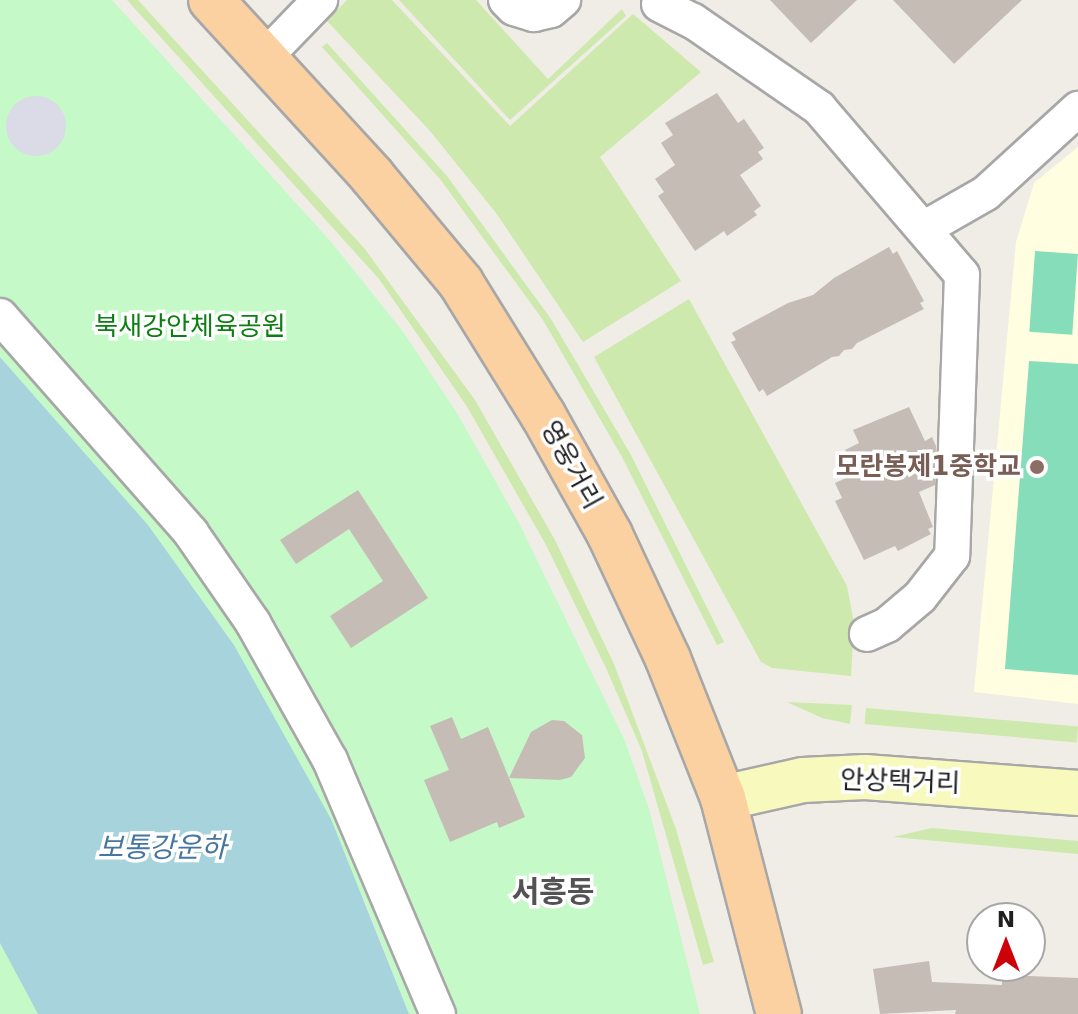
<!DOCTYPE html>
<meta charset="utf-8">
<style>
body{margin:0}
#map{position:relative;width:1078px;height:1014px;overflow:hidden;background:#f0ede6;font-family:"DejaVu Sans","Noto Sans KR",sans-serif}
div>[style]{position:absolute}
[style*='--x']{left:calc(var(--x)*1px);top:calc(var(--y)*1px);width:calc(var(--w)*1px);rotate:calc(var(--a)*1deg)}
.education>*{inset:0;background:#fffee1}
.grass>*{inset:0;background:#cde9ad;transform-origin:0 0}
.park>*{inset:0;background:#c5f9c7}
.pitch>*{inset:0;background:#85deb9;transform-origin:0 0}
.plaza>*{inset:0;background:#dadbe6}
.round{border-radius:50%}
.water>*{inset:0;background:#a7d3dd}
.building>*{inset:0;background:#c5bcb6}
.roads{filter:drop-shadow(2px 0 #a7a7a7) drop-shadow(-2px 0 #a7a7a7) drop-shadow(0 2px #a7a7a7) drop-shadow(0 -2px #a7a7a7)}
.street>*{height:34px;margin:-17px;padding:0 17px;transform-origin:17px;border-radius:17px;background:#fff}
.secondary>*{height:44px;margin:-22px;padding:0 22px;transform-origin:22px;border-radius:22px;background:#f8f9bc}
.primary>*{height:44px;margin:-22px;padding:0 22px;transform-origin:22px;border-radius:22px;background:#fbd1a1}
.dots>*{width:22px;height:22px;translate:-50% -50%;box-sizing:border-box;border:4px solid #fff;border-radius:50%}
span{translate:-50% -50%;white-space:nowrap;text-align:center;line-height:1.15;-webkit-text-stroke:7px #fff;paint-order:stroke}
.park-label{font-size:26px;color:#0d7f12}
.street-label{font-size:26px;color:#202020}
.education-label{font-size:26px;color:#785e54;font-weight:700}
.right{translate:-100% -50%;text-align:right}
.water-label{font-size:28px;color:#46769f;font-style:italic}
.quarter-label{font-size:30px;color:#535353;font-weight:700}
.north{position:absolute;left:966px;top:902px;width:80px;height:80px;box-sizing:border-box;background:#fff;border:2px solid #a6a6a6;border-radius:50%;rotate:0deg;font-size:22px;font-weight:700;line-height:32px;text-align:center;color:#202020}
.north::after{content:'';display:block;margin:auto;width:28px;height:36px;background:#cd0209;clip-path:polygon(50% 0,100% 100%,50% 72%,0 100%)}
</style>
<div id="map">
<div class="education">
<i style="clip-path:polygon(1078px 147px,1078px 704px,974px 692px,1016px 242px,1034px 183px)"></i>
</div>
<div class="grass">
<i style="clip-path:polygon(127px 0,138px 0,364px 248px,475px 400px,555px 540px,614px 664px,676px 829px,714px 962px,703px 965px,642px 751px,606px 668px,546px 545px,466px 405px,379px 279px)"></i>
<i style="clip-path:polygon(347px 0,392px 0,510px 126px,633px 14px,701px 72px,600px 157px,681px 281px,583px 342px,496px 213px,430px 131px,327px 21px)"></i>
<i style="clip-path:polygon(399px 0,476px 0,548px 79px,622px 9px,626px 16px,510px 120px)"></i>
<i style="clip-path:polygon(327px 43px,447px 176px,551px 319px,631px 455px,724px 642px,717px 645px,622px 457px,543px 320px,440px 179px,322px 47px)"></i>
<i style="clip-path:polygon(689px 299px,847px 586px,854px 623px,851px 676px,772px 668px,761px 662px,594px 357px)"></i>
<i style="clip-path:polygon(787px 702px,852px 705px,850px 724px,822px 718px)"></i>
<i style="left:866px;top:708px;width:213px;height:16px;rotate:5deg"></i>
<i style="clip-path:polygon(932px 828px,1078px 841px,1078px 854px,893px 837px)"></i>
</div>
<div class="park">
<i style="clip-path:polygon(0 0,112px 0,332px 243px,404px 333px,457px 413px,519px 523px,625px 741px,649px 809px,700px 1014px,409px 1014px,365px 902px,234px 645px,148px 525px,0 357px)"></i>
<i style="clip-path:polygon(0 943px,27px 989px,38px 1014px,0 1014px)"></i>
</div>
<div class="pitch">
<i style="left:1035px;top:251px;width:43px;height:81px;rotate:4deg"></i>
<i style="clip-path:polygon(1029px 361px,1078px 364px,1078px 675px,1005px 669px)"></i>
</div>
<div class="plaza">
<i class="round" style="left:6px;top:96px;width:60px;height:60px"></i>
</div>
<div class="water">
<i style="clip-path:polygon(0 357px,148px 525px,234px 645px,331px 819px,409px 1014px,38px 1014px,0 943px)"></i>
</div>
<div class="building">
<i style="clip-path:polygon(770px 0,857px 0,811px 43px)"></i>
<i style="clip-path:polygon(893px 0,1022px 0,954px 64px)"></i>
<i style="clip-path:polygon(717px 93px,738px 123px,744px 119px,764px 148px,758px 152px,763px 159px,740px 175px,761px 206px,754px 211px,757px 215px,727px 236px,724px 231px,695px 251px,658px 196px,664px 192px,655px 179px,675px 165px,661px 143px,673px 135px,665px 123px)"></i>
<i style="clip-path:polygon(889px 247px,893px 254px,897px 251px,924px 301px,920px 303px,924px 309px,857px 343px,852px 349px,844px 350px,839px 356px,832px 357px,767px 396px,763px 389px,759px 392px,731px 342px,736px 340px,732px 333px,788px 303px,813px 295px,834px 278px)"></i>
<i style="clip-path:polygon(909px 407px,925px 441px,932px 437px,936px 446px,935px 485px,919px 492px,933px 527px,928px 529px,931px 534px,898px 551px,895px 546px,864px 560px,835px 501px,842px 498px,835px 483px,857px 473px,845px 450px,859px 443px,853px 430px)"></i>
<i style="clip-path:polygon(358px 490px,428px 598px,351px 648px,330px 616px,383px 581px,349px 529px,296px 564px,280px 540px)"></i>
<i style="clip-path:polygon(452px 717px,461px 739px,488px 727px,509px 778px,531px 732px,552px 720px,564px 721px,582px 735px,585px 758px,571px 777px,560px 780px,509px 778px,525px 817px,499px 828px,497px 822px,450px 842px,424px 780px,449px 770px,430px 726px)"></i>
<i style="clip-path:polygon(929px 961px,932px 982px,1002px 985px,1002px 975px,1078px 978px,1078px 1014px,955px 1014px,956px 1010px,880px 1014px,873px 969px)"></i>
</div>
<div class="roads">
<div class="street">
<i style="--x:506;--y:0;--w:11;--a:45"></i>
<i style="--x:514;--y:8;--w:21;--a:17"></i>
<i style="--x:534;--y:14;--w:17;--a:-13"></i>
<i style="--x:551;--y:10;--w:16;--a:-40"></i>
<i style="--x:659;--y:4;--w:38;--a:27"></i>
<i style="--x:693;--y:21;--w:153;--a:34.6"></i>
<i style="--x:819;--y:108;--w:220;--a:49.4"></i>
<i style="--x:962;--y:275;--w:281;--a:92"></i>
<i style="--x:952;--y:556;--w:52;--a:128"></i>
<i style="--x:920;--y:597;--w:43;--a:139.7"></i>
<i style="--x:887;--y:625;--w:22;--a:156"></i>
<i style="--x:264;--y:58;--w:81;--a:-46"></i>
<i style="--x:925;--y:228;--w:70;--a:-29.8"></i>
<i style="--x:986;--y:193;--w:125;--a:-42.4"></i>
<i style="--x:0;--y:316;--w:289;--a:48.6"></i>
<i style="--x:191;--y:533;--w:109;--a:55.4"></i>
<i style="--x:253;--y:623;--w:157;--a:60.7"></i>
<i style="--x:330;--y:760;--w:276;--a:67"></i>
</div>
<div class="secondary">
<i style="--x:723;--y:798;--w:82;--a:-12.7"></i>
<i style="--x:803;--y:780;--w:62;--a:-2.8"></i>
<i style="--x:865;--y:777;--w:214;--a:4.3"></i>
</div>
<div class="primary">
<i style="--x:211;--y:0;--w:239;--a:47.5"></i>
<i style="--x:372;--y:176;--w:139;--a:50.2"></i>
<i style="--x:461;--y:283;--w:155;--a:58.2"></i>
<i style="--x:543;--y:415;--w:137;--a:60.8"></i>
<i style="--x:610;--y:535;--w:137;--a:64.9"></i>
<i style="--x:668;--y:659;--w:149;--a:68.4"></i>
<i style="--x:723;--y:798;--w:223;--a:75.5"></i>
</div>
</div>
<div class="dots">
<i style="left:1037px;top:467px;background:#8d6e63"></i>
</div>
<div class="park-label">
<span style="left:190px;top:327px">북새강안체육공원</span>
</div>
<div class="street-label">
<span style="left:571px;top:465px;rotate:61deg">영웅거리</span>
<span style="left:900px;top:782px;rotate:2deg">안상택거리</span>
</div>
<div class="education-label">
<span class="right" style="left:1021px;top:467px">모란봉제1중학교</span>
</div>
<div class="water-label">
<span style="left:162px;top:848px">보통강운하</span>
</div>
<div class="quarter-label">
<span style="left:553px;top:892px">서흥동</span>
</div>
<div class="north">N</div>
</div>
